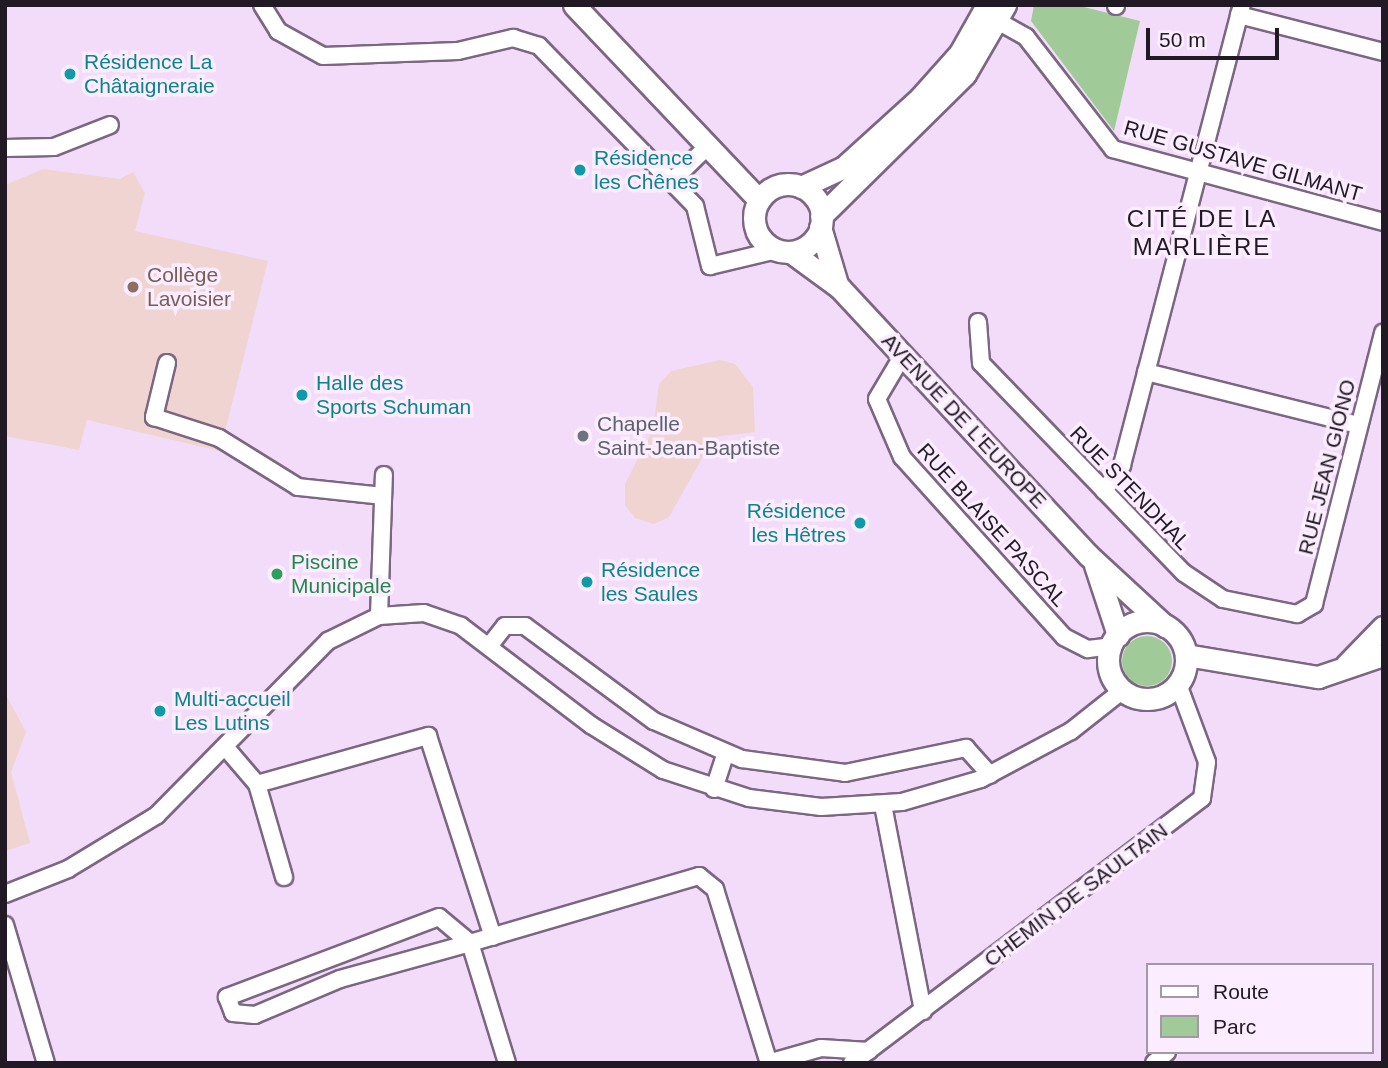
<!DOCTYPE html>
<meta charset="utf-8">
<style>
body{margin:0}
#map{position:relative;width:1388px;height:1068px;overflow:hidden;background:#f3dcf9;font-family:Helvetica,sans-serif}
div>[style]{position:absolute}
[style*='--x']{left:calc(var(--x)*1px);top:calc(var(--y)*1px);width:calc(var(--w)*1px);rotate:calc(var(--a)*1deg)}
.education>*{inset:0;background:#efd4d1}
.green>*{inset:0;background:#a0cb98}
.round{border-radius:50%}
.roads{filter:drop-shadow(2px 0 #7c6782) drop-shadow(-2px 0 #7c6782) drop-shadow(0 2px #7c6782) drop-shadow(0 -2px #7c6782)}
.street>*{height:16px;margin:-8px;padding:0 8px;transform-origin:8px;border-radius:8px;background:#fff}
.secondary>*{height:21px;margin:-10.5px;padding:0 10.5px;transform-origin:10.5px;border-radius:10.5px;background:#fff}
.secondary>.ring{margin:-10.5px;padding:0;box-sizing:content-box;background:none;border:21px solid #fff;border-radius:50%}
.dots>*{width:19px;height:19px;translate:-50% -50%;box-sizing:border-box;border:4px solid #fbedff;border-radius:50%}
span{translate:-50% -50%;white-space:nowrap;text-align:center;line-height:1.15;-webkit-text-stroke:7px #fbedff;paint-order:stroke}
.culture-label{font-size:21px;color:#0d838f}
.left{translate:0 -50%;text-align:left}
.right{translate:-100% -50%;text-align:right}
.street-label{font-size:21px;color:#211923}
.education-label{font-size:21px;color:#785e54}
.worship-label{font-size:21px;color:#5b616d}
.leisure-label{font-size:21px;color:#27864d}
.quarter-label{font-size:24px;color:#211923;letter-spacing:2px}
.frame{position:absolute;inset:0;border:7px solid #211923;pointer-events:none}
.legend{position:absolute;left:1146px;top:963px;width:228px;height:91px;box-sizing:border-box;background:#fbedff;border:2px solid #a498a7;margin:0;padding:9px 12px;list-style:none;font-size:21px;color:#211923}
.legend li{display:flex;align-items:center;gap:14px;height:35px}
.legend b{width:35px;border:2px solid #a498a7}
.scale{position:absolute;left:1146px;top:28px;width:133px;height:32px;box-sizing:border-box;border:4px solid #211923;border-top:0;padding-left:9px;font-size:21px;line-height:24px;white-space:nowrap;color:#211923;-webkit-text-stroke:5px #fbedff;paint-order:stroke}
</style>
<div id="map">
<div class="education">
<i style="clip-path:polygon(43px 169px,120px 179px,133px 172px,145px 193px,135px 231px,268px 261px,220px 451px,87px 420px,79px 450px,5px 436px,5px 185px)"></i>
<i style="clip-path:polygon(720px 360px,735px 364px,753px 387px,755px 432px,714px 437px,669px 517px,654px 524px,635px 518px,625px 505px,625px 484px,653px 429px,659px 384px,671px 371px)"></i>
<i style="clip-path:polygon(5px 693px,26px 732px,11px 772px,30px 843px,5px 851px)"></i>
</div>
<div class="green">
<i style="clip-path:polygon(1034px 5px,1076px 5px,1140px 21px,1114px 131px,1031px 21px)"></i>
<i class="round" style="left:1122px;top:636px;width:50px;height:50px"></i>
</div>
<div class="roads">
<div class="street">
<i style="--x:262;--y:5;--w:31;--a:58"></i>
<i style="--x:278;--y:31;--w:51;--a:29.1"></i>
<i style="--x:323;--y:56;--w:135;--a:-2.1"></i>
<i style="--x:458;--y:51;--w:57;--a:-13.3"></i>
<i style="--x:513;--y:38;--w:27;--a:17"></i>
<i style="--x:539;--y:46;--w:223;--a:45.7"></i>
<i style="--x:695;--y:206;--w:62;--a:76"></i>
<i style="--x:710;--y:266;--w:69;--a:-13.4"></i>
<i style="--x:1116;--y:6;--w:1;--a:-90"></i>
<i style="--x:987;--y:15;--w:45;--a:29.4"></i>
<i style="--x:1026;--y:37;--w:142;--a:52.2"></i>
<i style="--x:1113;--y:149;--w:280;--a:15.1"></i>
<i style="--x:1239;--y:15;--w:149;--a:14.4"></i>
<i style="--x:5;--y:148;--w:49;--a:-1.2"></i>
<i style="--x:54;--y:147;--w:60;--a:-21.4"></i>
<i style="--x:673;--y:180;--w:49;--a:-44.2"></i>
<i style="--x:978;--y:322;--w:41;--a:85.8"></i>
<i style="--x:981;--y:363;--w:292;--a:46"></i>
<i style="--x:1184;--y:573;--w:47;--a:33.7"></i>
<i style="--x:1223;--y:599;--w:76;--a:11.5"></i>
<i style="--x:1297;--y:614;--w:20;--a:-30"></i>
<i style="--x:1314;--y:604;--w:280;--a:-75.7"></i>
<i style="--x:903;--y:355;--w:51;--a:120.6"></i>
<i style="--x:877;--y:399;--w:63;--a:66.7"></i>
<i style="--x:902;--y:457;--w:242;--a:48"></i>
<i style="--x:1064;--y:637;--w:27;--a:27"></i>
<i style="--x:1088;--y:649;--w:24;--a:-7"></i>
<i style="--x:167;--y:363;--w:56;--a:103.5"></i>
<i style="--x:154;--y:417;--w:68;--a:17.9"></i>
<i style="--x:219;--y:438;--w:93;--a:31.8"></i>
<i style="--x:298;--y:487;--w:85;--a:6"></i>
<i style="--x:1146;--y:372;--w:219;--a:14"></i>
<i style="--x:1104;--y:491;--w:32;--a:-55"></i>
<i style="--x:1122;--y:465;--w:475;--a:-75.4"></i>
<i style="--x:379;--y:616;--w:141;--a:-88"></i>
<i style="--x:490;--y:645;--w:24;--a:-52"></i>
<i style="--x:505;--y:626;--w:20;--a:0"></i>
<i style="--x:525;--y:626;--w:160;--a:36.4"></i>
<i style="--x:654;--y:721;--w:96;--a:23.4"></i>
<i style="--x:742;--y:759;--w:104;--a:7.7"></i>
<i style="--x:845;--y:773;--w:124;--a:-11.7"></i>
<i style="--x:966;--y:748;--w:36;--a:48"></i>
<i style="--x:227;--y:749;--w:46;--a:49.4"></i>
<i style="--x:257;--y:784;--w:178;--a:-15.7"></i>
<i style="--x:428;--y:736;--w:211;--a:72.1"></i>
<i style="--x:257;--y:784;--w:97;--a:73.8"></i>
<i style="--x:714;--y:789;--w:38;--a:-72"></i>
<i style="--x:883;--y:805;--w:210;--a:79"></i>
<i style="--x:5;--y:894;--w:68;--a:-21.6"></i>
<i style="--x:68;--y:869;--w:104;--a:-31.2"></i>
<i style="--x:157;--y:815;--w:244;--a:-45.5"></i>
<i style="--x:328;--y:641;--w:57;--a:-26.1"></i>
<i style="--x:379;--y:616;--w:45;--a:-3.8"></i>
<i style="--x:424;--y:613;--w:39;--a:19"></i>
<i style="--x:461;--y:626;--w:163;--a:37.3"></i>
<i style="--x:591;--y:725;--w:85;--a:32"></i>
<i style="--x:663;--y:770;--w:90;--a:18"></i>
<i style="--x:749;--y:798;--w:73;--a:7.1"></i>
<i style="--x:821;--y:807;--w:81;--a:-3.5"></i>
<i style="--x:902;--y:802;--w:82;--a:-16.2"></i>
<i style="--x:981;--y:779;--w:102;--a:-28.1"></i>
<i style="--x:1071;--y:731;--w:66;--a:-38.3"></i>
<i style="--x:5;--y:925;--w:144;--a:73.5"></i>
<i style="--x:507;--y:1063;--w:126;--a:-107.1"></i>
<i style="--x:470;--y:943;--w:40;--a:-140"></i>
<i style="--x:439;--y:917;--w:227;--a:159.3"></i>
<i style="--x:227;--y:997;--w:17;--a:69"></i>
<i style="--x:233;--y:1013;--w:22;--a:5"></i>
<i style="--x:255;--y:1015;--w:92;--a:-23"></i>
<i style="--x:340;--y:979;--w:135;--a:-15.5"></i>
<i style="--x:470;--y:943;--w:239;--a:-16.3"></i>
<i style="--x:699;--y:876;--w:21;--a:39"></i>
<i style="--x:715;--y:889;--w:182;--a:72.8"></i>
<i style="--x:768;--y:1063;--w:55;--a:-15.8"></i>
<i style="--x:821;--y:1048;--w:48;--a:3.6"></i>
<i style="--x:852;--y:1063;--w:439;--a:-37.1"></i>
<i style="--x:1202;--y:798;--w:36;--a:-82"></i>
<i style="--x:1207;--y:762;--w:83;--a:-110.4"></i>
<i style="--x:1154;--y:1063;--w:17;--a:-40"></i>
</div>
<div class="secondary">
<i style="--x:574;--y:5;--w:269;--a:46.5"></i>
<i class="ring" style="left:754px;top:184px;width:47px;height:47px"></i>
<i style="--x:801;--y:187;--w:47;--a:-24.9"></i>
<i style="--x:844;--y:167;--w:103;--a:-42.2"></i>
<i style="--x:920;--y:98;--w:60;--a:-48.4"></i>
<i style="--x:960;--y:53;--w:55;--a:-60.6"></i>
<i style="--x:821;--y:216;--w:202;--a:-44.6"></i>
<i style="--x:965;--y:74;--w:80;--a:-59.9"></i>
<i style="--x:820;--y:227;--w:59;--a:73.4"></i>
<i style="--x:791;--y:252;--w:61;--a:36.3"></i>
<i style="--x:840;--y:288;--w:364;--a:47.1"></i>
<i style="--x:1088;--y:555;--w:105;--a:42.7"></i>
<i style="--x:1095;--y:565;--w:74;--a:71.8"></i>
<i class="ring" style="left:1108px;top:621px;width:57px;height:57px"></i>
<i style="--x:1186;--y:655;--w:134;--a:9.5"></i>
<i style="--x:1318;--y:677;--w:69;--a:-18.7"></i>
<i style="--x:1346;--y:665;--w:53;--a:-45.8"></i>
</div>
</div>
<div class="dots">
<i style="left:70px;top:74px;background:#0f9aa8"></i>
<i style="left:580px;top:170px;background:#0f9aa8"></i>
<i style="left:133px;top:287px;background:#8d6e63"></i>
<i style="left:302px;top:395px;background:#0f9aa8"></i>
<i style="left:583px;top:436px;background:#6b7280"></i>
<i style="left:860px;top:523px;background:#0f9aa8"></i>
<i style="left:277px;top:574px;background:#2e9e5b"></i>
<i style="left:587px;top:582px;background:#0f9aa8"></i>
<i style="left:160px;top:711px;background:#0f9aa8"></i>
</div>
<div class="culture-label">
<span class="left" style="left:84px;top:74px">Résidence La<br>Châtaigneraie</span>
<span class="left" style="left:594px;top:170px">Résidence<br>les Chênes</span>
<span class="left" style="left:316px;top:395px">Halle des<br>Sports Schuman</span>
<span class="right" style="left:846px;top:523px">Résidence<br>les Hêtres</span>
<span class="left" style="left:601px;top:582px">Résidence<br>les Saules</span>
<span class="left" style="left:174px;top:711px">Multi-accueil<br>Les Lutins</span>
</div>
<div class="street-label">
<span style="left:1243px;top:161px;rotate:16deg">RUE GUSTAVE GILMANT</span>
<span style="left:964px;top:421px;rotate:47deg">AVENUE DE L'EUROPE</span>
<span style="left:1327px;top:467px;rotate:-76deg">RUE JEAN GIONO</span>
<span style="left:1130px;top:488px;rotate:46deg">RUE STENDHAL</span>
<span style="left:992px;top:525px;rotate:48deg">RUE BLAISE PASCAL</span>
<span style="left:1076px;top:895px;rotate:-37deg">CHEMIN DE SAULTAIN</span>
</div>
<div class="education-label">
<span class="left" style="left:147px;top:287px">Collège<br>Lavoisier</span>
</div>
<div class="worship-label">
<span class="left" style="left:597px;top:436px">Chapelle<br>Saint-Jean-Baptiste</span>
</div>
<div class="leisure-label">
<span class="left" style="left:291px;top:574px">Piscine<br>Municipale</span>
</div>
<div class="quarter-label">
<span style="left:1202px;top:233px">CITÉ DE LA<br>MARLIÈRE</span>
</div>
<div class="frame"></div>
<ul class="legend">
<li><b style="height:9px;background:#fff"></b>Route</li>
<li><b style="height:19px;background:#a0cb98"></b>Parc</li>
</ul>
<div class="scale">50 m</div>
</div>
